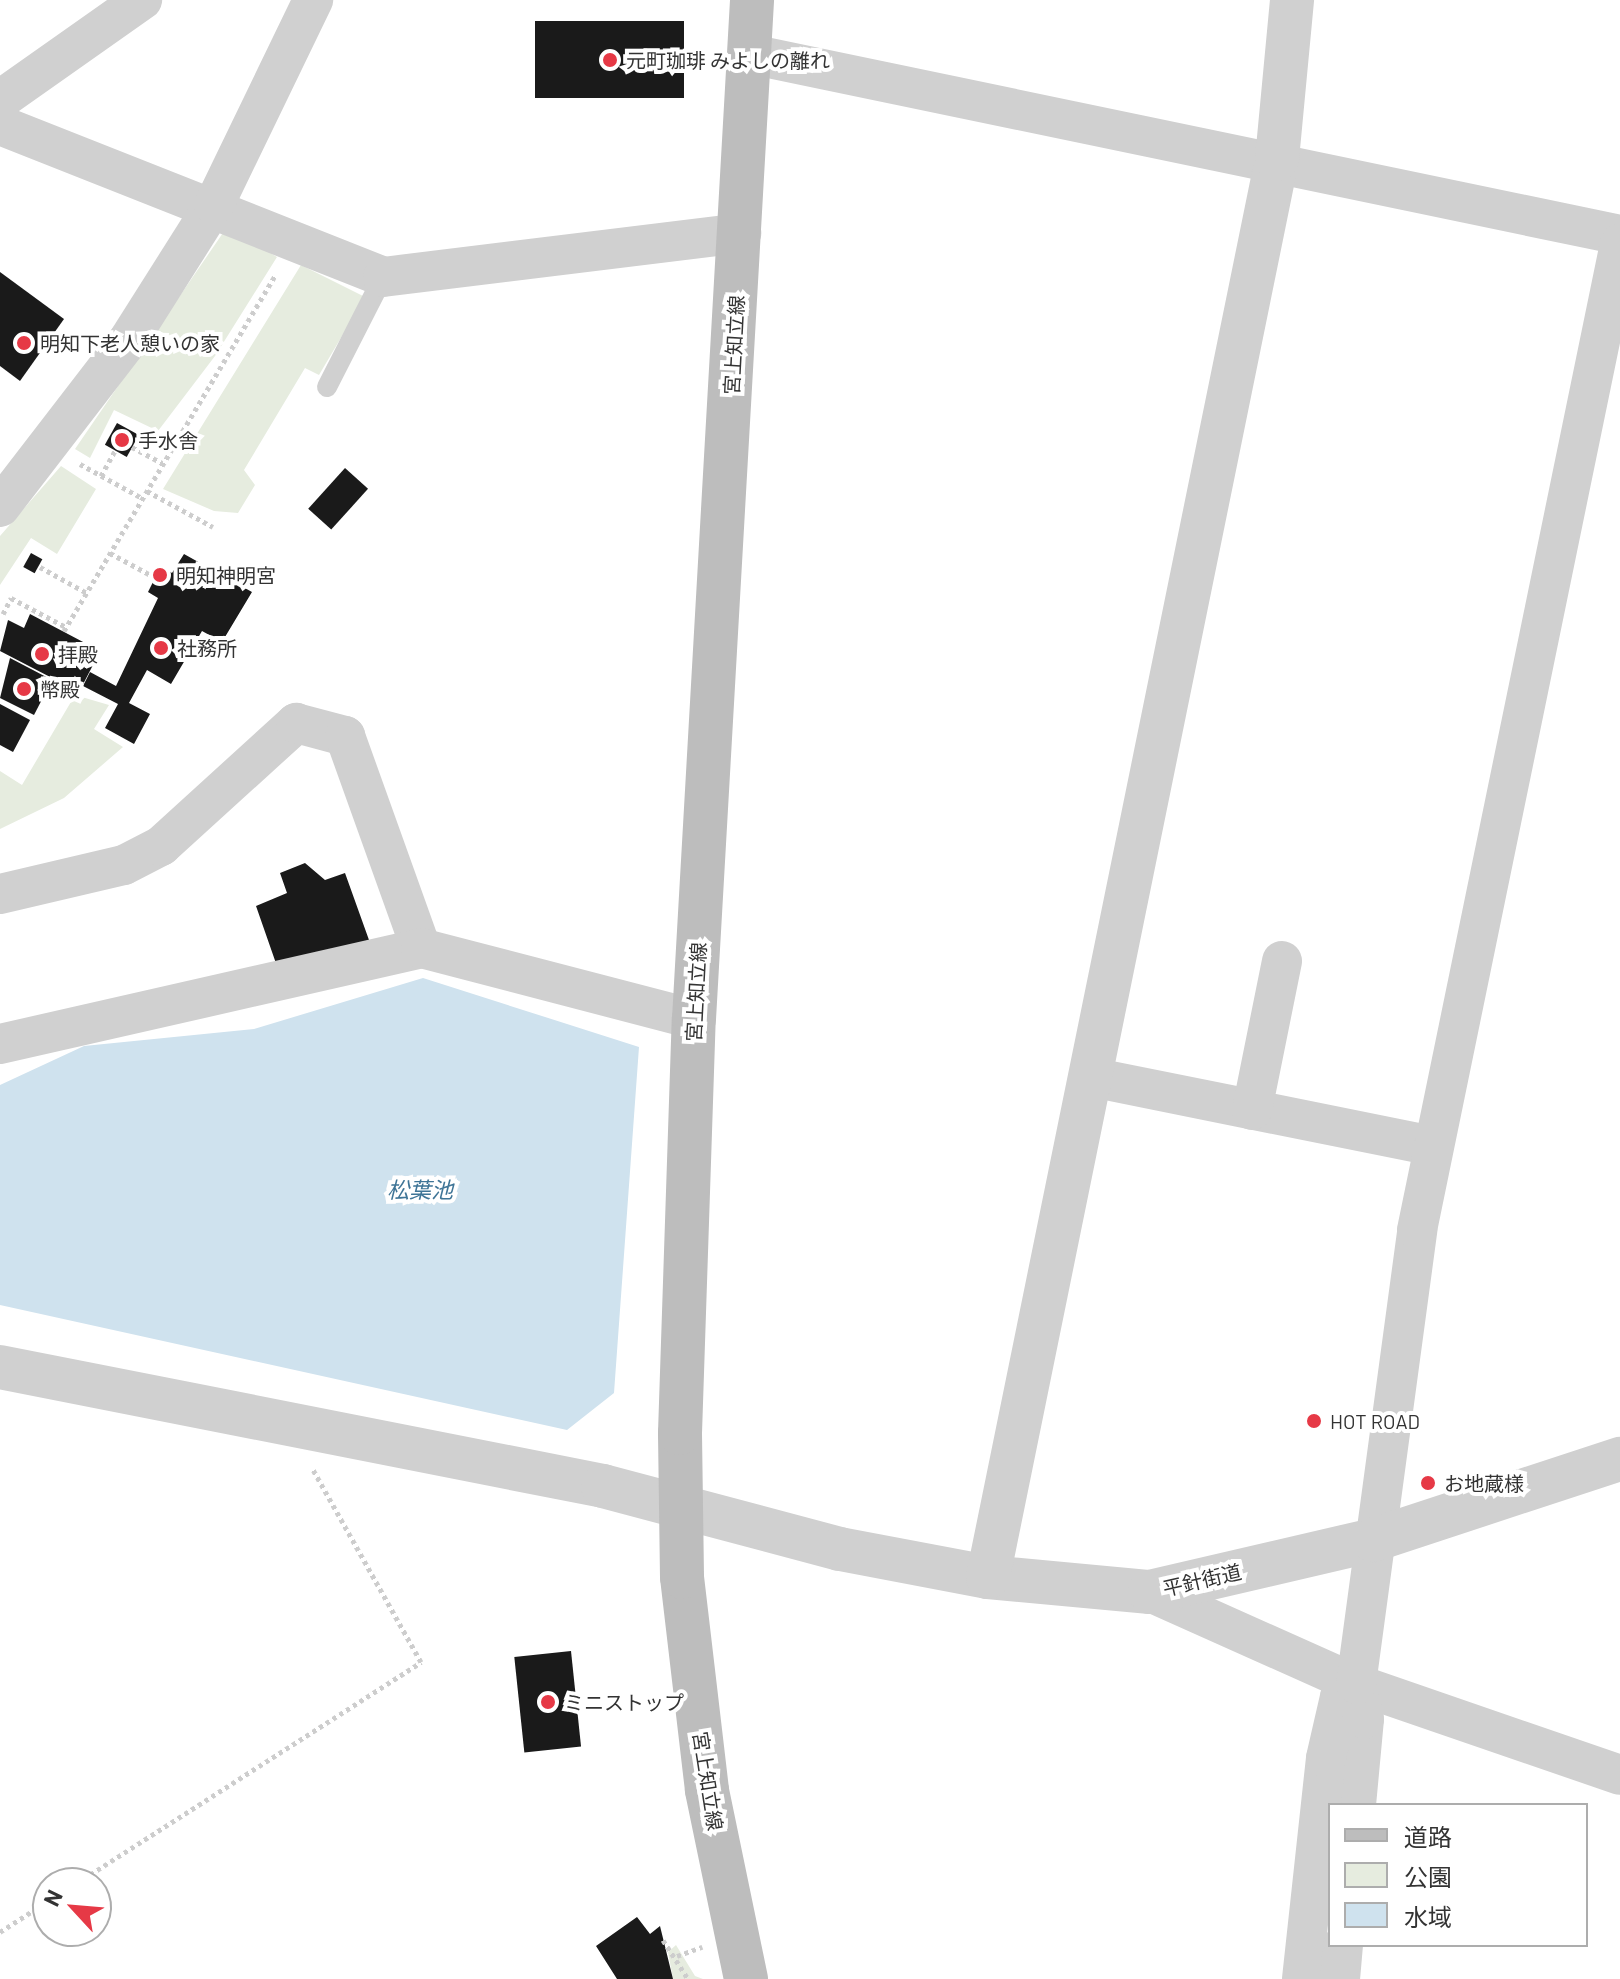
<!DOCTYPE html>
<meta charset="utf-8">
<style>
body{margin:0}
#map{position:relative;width:1620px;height:1979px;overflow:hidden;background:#fff;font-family:Barlow,"Noto Sans JP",sans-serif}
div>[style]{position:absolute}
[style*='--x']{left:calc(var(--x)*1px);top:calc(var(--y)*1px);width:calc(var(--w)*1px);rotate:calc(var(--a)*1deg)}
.green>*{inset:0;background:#e6ecdf}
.water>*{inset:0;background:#cfe2ee}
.building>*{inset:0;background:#1a1a1a;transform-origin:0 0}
.path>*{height:5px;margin-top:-2.5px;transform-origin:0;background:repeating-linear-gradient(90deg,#cdcdcd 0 4px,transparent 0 8px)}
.service>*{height:20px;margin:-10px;padding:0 10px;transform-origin:10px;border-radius:10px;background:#d0d0d0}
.minor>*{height:40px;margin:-20px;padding:0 20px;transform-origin:20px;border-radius:20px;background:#d0d0d0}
.tertiary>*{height:44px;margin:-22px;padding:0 22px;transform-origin:22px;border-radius:22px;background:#d0d0d0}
.secondary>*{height:44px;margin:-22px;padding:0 22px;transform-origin:22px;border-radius:22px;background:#bdbdbd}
.dots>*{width:22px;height:22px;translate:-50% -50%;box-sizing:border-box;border:4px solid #fff;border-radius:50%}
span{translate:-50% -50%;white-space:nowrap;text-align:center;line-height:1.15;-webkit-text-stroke:8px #fff;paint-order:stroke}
.poi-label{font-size:20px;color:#333}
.left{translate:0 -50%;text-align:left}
.street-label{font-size:20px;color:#333}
.water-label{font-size:22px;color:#3f7597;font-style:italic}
.legend{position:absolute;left:1328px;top:1803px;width:260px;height:144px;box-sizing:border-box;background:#fff;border:2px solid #adadad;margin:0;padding:10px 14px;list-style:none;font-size:24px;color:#333}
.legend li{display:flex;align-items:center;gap:16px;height:40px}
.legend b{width:40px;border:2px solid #adadad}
.north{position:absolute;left:32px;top:1867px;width:80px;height:80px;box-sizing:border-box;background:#fff;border:2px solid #adadad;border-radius:50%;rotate:296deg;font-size:22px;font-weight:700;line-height:32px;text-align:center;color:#333}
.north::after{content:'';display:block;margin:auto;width:28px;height:36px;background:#e63946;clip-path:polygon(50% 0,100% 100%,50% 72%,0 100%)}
</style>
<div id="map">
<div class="green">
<i style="clip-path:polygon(227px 227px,277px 257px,215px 356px,158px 431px,114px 410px,90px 458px,75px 449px)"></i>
<i style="clip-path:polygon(301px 265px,365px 297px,319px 375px,305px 368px,244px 470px,255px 485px,238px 513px,214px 511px,163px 489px)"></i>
<i style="clip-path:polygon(61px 466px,96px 489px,57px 554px,31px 538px,0 585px,0 536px)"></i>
<i style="clip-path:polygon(75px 695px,109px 705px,94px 729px,123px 747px,64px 798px,0 829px,0 771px,22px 785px)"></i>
<i style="clip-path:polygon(676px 1945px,695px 1976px,703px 1979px,673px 1979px,668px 1952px)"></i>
</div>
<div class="water">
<i style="clip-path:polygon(423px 978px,639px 1047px,614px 1393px,567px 1430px,0 1305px,0 1085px,84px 1046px,254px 1029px)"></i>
</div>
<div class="building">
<i style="left:535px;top:21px;width:149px;height:77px"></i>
<i style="clip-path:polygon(0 272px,64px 319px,20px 381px,0 366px)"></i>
<i style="left:117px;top:423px;width:25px;height:25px;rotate:29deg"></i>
<i style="left:345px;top:468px;width:31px;height:55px;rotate:42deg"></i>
<i style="left:31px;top:553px;width:13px;height:16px;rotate:29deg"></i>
<i style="clip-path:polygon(184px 554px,252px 592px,222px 642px,202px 631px,171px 684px,147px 670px,129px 703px,150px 714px,134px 744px,105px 728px,118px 704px,83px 686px,90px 672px,116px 686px,158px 598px,148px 592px,161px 566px,172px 573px)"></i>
<i style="clip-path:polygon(30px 614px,85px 643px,78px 657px,93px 665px,79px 692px,0 651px,8px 620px,24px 628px)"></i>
<i style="clip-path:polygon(10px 658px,52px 680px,34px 715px,0 698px)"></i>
<i style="clip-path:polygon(0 704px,30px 720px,13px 752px,0 745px)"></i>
<i style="clip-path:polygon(305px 863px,325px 880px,345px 873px,369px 940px,279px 972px,256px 906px,287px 893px,280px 873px)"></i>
<i style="left:571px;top:1651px;width:96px;height:57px;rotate:84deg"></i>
<i style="clip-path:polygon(637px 1917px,650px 1934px,660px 1926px,673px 1979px,617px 1979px,596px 1946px)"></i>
</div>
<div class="path">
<i style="--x:132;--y:447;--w:34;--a:28"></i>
<i style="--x:80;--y:464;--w:71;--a:28.7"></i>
<i style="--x:101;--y:476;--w:29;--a:-61"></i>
<i style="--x:147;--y:491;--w:75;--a:28.6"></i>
<i style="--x:110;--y:553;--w:52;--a:28.5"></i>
<i style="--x:40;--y:567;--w:54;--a:29"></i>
<i style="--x:3;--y:614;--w:18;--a:-63"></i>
<i style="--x:11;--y:598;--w:62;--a:27.8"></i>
<i style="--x:64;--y:631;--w:415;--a:-59.3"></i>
<i style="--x:77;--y:1883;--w:409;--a:-32.7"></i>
<i style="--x:421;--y:1662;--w:223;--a:-119.3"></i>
<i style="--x:0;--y:1932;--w:57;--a:-32.9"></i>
<i style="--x:663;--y:1940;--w:46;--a:57.3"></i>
<i style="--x:677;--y:1956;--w:27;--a:-20"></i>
</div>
<div class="service">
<i style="--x:327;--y:387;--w:123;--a:-63"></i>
</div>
<div class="minor">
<i style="--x:750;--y:54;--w:889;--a:11.75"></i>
<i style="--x:0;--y:100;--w:174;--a:-35.2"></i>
<i style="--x:0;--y:125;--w:412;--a:21.6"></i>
<i style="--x:383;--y:277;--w:361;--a:-7"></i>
<i style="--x:0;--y:507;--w:210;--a:-52.4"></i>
<i style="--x:128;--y:341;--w:161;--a:-57.7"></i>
<i style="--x:214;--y:205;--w:228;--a:-64.2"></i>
<i style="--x:0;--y:894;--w:127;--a:-13.2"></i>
<i style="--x:124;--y:865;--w:42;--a:-27.2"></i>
<i style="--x:161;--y:846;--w:183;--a:-42.3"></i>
<i style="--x:296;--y:723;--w:51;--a:14.9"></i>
<i style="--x:345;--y:736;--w:225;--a:70.3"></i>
<i style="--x:0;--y:1044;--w:432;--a:-12.8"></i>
<i style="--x:421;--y:948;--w:282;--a:14.6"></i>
<i style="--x:1091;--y:1077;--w:349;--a:11.4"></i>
<i style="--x:1252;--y:1110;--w:152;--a:-78.6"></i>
<i style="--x:1150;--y:1592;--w:226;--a:24.1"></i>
<i style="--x:1356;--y:1684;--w:279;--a:19"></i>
<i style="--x:1356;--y:1805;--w:86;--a:-84.7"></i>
<i style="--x:1364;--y:1719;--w:36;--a:-103"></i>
<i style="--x:1302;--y:1979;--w:222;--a:-83.8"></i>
<i style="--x:1326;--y:1758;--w:63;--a:-77.1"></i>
<i style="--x:1340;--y:1697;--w:21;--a:-39"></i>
<i style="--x:1356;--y:1684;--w:458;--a:-82.3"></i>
<i style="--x:1417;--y:1230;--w:1007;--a:-78.37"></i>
<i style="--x:1340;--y:1979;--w:34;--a:-85"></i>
</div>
<div class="tertiary">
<i style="--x:0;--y:1367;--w:615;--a:11.16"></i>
<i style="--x:603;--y:1486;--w:245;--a:14.9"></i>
<i style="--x:840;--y:1549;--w:151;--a:10.7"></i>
<i style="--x:988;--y:1577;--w:163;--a:5.3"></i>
<i style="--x:1150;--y:1592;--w:229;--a:-13.1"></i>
<i style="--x:1373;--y:1540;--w:260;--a:-18.2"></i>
<i style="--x:988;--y:1577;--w:1447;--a:-78.48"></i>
<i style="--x:1277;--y:159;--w:160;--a:-84.6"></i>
</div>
<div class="secondary">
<i style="--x:746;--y:1979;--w:193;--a:-101.7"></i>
<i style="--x:707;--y:1790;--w:214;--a:-96.7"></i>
<i style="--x:682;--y:1577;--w:144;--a:-90.8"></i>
<i style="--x:680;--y:1433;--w:414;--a:-88.1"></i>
<i style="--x:694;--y:1019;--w:1021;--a:-86.74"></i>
</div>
<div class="dots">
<i style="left:610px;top:60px;background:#e63946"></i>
<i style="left:24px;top:343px;background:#e63946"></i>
<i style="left:122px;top:440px;background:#e63946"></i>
<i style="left:160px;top:575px;background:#e63946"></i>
<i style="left:161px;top:648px;background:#e63946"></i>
<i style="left:42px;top:654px;background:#e63946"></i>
<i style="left:24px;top:689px;background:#e63946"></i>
<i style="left:1314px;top:1421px;background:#e63946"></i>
<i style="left:1428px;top:1483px;background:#e63946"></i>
<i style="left:548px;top:1702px;background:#e63946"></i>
</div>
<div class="poi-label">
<span class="left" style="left:626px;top:60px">元町珈琲 みよしの離れ</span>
<span class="left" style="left:40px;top:343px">明知下老人憩いの家</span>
<span class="left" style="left:138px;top:440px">手水舎</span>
<span class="left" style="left:176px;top:575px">明知神明宮</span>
<span class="left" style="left:177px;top:648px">社務所</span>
<span class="left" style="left:58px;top:654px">拝殿</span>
<span class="left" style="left:40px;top:689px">幣殿</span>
<span class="left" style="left:1330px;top:1421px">HOT ROAD</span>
<span class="left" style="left:1444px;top:1483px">お地蔵様</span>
<span class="left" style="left:564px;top:1702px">ミニストップ</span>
</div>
<div class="street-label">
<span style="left:734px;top:345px;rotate:-87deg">宮上知立線</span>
<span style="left:696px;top:992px;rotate:-87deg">宮上知立線</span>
<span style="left:1202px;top:1580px;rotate:-13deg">平針街道</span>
<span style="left:708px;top:1781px;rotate:81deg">宮上知立線</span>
</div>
<div class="water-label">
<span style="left:420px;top:1190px">松葉池</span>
</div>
<ul class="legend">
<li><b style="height:10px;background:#bdbdbd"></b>道路</li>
<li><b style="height:22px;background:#e6ecdf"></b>公園</li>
<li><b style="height:22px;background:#cfe2ee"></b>水域</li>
</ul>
<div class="north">N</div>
</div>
